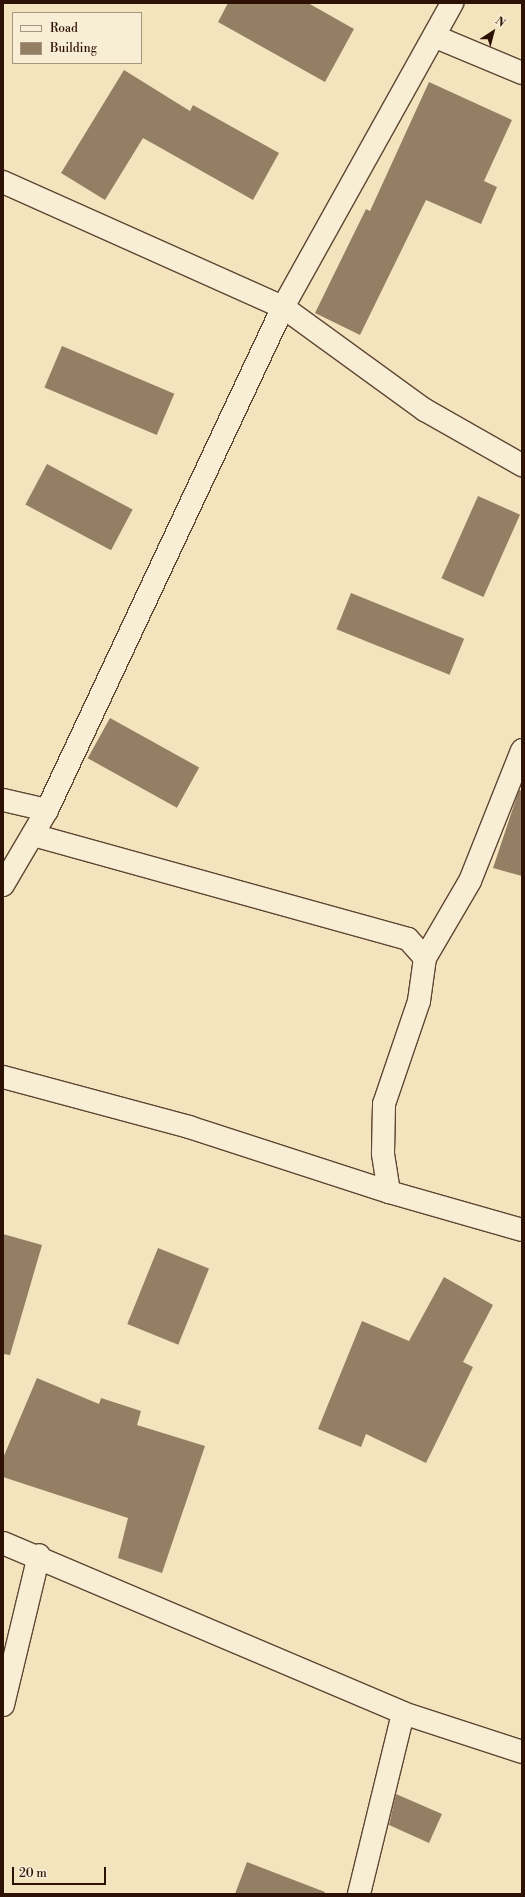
<!DOCTYPE html>
<style>
body{margin:0}
#map{position:relative;width:525px;height:1897px;overflow:hidden;background:#f4e4be;font-family:"Libre Bodoni",serif}
div>[style]{position:absolute}
[style*='--x']{left:calc(var(--x)*1px);top:calc(var(--y)*1px);width:calc(var(--w)*1px);rotate:calc(var(--a)*1deg)}
.building>*{inset:0;background:#947f65;transform-origin:0 0}
.roads{filter:drop-shadow(1px 0 #5f4632) drop-shadow(-1px 0 #5f4632) drop-shadow(0 1px #5f4632) drop-shadow(0 -1px #5f4632)}
.minor>*{height:22px;margin:-11px;padding:0 11px;transform-origin:11px;border-radius:11px;background:#f8edd5}
span{translate:-50% -50%;white-space:nowrap;text-align:center;line-height:1.15;-webkit-text-stroke:3.5px #f8edd5;paint-order:stroke}
.frame{position:absolute;inset:0;border:4px solid #2d1104;pointer-events:none}
.legend{position:absolute;left:12px;top:12px;width:130px;height:52px;box-sizing:border-box;background:#f8edd5;border:1px solid #a79581;margin:0;padding:5px 7px;list-style:none;font-size:12px;color:#2d1104}
.legend li{display:flex;align-items:center;gap:8px;height:20px}
.legend b{width:20px;border:1px solid #a79581}
.north{position:absolute;left:473px;top:12px;width:40px;height:40px;-webkit-text-stroke:3px #f8edd5;paint-order:stroke;rotate:36deg;font-size:11px;font-weight:700;line-height:16px;text-align:center;color:#2d1104}
.north::after{content:'';display:block;margin:auto;width:14px;height:18px;background:#2d1104;clip-path:polygon(50% 0,100% 100%,50% 72%,0 100%)}
.scale{position:absolute;left:12px;top:1867px;width:94px;height:18px;box-sizing:border-box;border:2px solid #2d1104;border-top:0;padding-left:5px;font-size:12px;line-height:14px;white-space:nowrap;color:#2d1104;-webkit-text-stroke:3px #f8edd5;paint-order:stroke}
</style>
<div id="map">
<div class="building">
<i style="clip-path:polygon(228px 3px,308px 3px,354px 29px,325px 82px,218px 22px)"></i>
<i style="clip-path:polygon(124px 70px,190px 111px,193px 105px,279px 153px,253px 200px,143px 138px,105px 200px,61px 173px)"></i>
<i style="clip-path:polygon(429px 82px,512px 120px,484px 181px,497px 187px,481px 224px,426px 200px,360px 335px,315px 313px,366px 209px,370px 211px)"></i>
<i style="left:62px;top:346px;width:122px;height:45px;rotate:23deg"></i>
<i style="left:47px;top:464px;width:97px;height:46px;rotate:28deg"></i>
<i style="left:478px;top:496px;width:46px;height:90px;rotate:24deg"></i>
<i style="left:351px;top:593px;width:122px;height:39px;rotate:22deg"></i>
<i style="left:110px;top:718px;width:102px;height:46px;rotate:29deg"></i>
<i style="clip-path:polygon(519px 790px,522px 791px,522px 876px,493px 868px)"></i>
<i style="clip-path:polygon(3px 1234px,42px 1245px,10px 1355px,3px 1354px)"></i>
<i style="left:158px;top:1248px;width:55px;height:82px;rotate:22deg"></i>
<i style="clip-path:polygon(444px 1277px,493px 1305px,463px 1362px,473px 1367px,426px 1463px,366px 1434px,361px 1447px,318px 1429px,362px 1321px,409px 1341px)"></i>
<i style="clip-path:polygon(37px 1378px,99px 1404px,101px 1398px,141px 1411px,137px 1425px,205px 1446px,162px 1573px,118px 1558px,128px 1518px,3px 1477px,3px 1458px)"></i>
<i style="clip-path:polygon(396px 1794px,442px 1814px,429px 1843px,389px 1825px)"></i>
<i style="clip-path:polygon(247px 1862px,325px 1892px,324px 1894px,235px 1894px)"></i>
</div>
<div class="roads">
<div class="minor">
<i style="--x:436;--y:37;--w:93;--a:22.7"></i>
<i style="--x:3;--y:182;--w:307;--a:24.1"></i>
<i style="--x:283;--y:307;--w:175;--a:36"></i>
<i style="--x:425;--y:410;--w:112;--a:29.6"></i>
<i style="--x:3;--y:800;--w:45;--a:12.8"></i>
<i style="--x:33;--y:835;--w:389;--a:15.5"></i>
<i style="--x:408;--y:939;--w:25;--a:48"></i>
<i style="--x:3;--y:885;--w:87;--a:-59.6"></i>
<i style="--x:47;--y:810;--w:556;--a:-64.86"></i>
<i style="--x:283;--y:307;--w:348;--a:-60.9"></i>
<i style="--x:3;--y:1077;--w:193;--a:15"></i>
<i style="--x:189;--y:1127;--w:210;--a:18"></i>
<i style="--x:389;--y:1192;--w:138;--a:15.9"></i>
<i style="--x:389;--y:1192;--w:39;--a:-99"></i>
<i style="--x:383;--y:1153;--w:49;--a:-88.8"></i>
<i style="--x:384;--y:1104;--w:109;--a:-71.2"></i>
<i style="--x:419;--y:1001;--w:43;--a:-82.1"></i>
<i style="--x:425;--y:958;--w:89;--a:-59.7"></i>
<i style="--x:470;--y:881;--w:141;--a:-68.3"></i>
<i style="--x:3;--y:1543;--w:435;--a:23"></i>
<i style="--x:403;--y:1713;--w:125;--a:18.1"></i>
<i style="--x:3;--y:1705;--w:154;--a:-76.5"></i>
<i style="--x:359;--y:1894;--w:186;--a:-76.3"></i>
</div>
</div>
<div class="frame"></div>
<ul class="legend">
<li><b style="height:5px;background:#f8edd5"></b>Road</li>
<li><b style="height:11px;background:#947f65"></b>Building</li>
</ul>
<div class="north">N</div>
<div class="scale">20 m</div>
</div>
